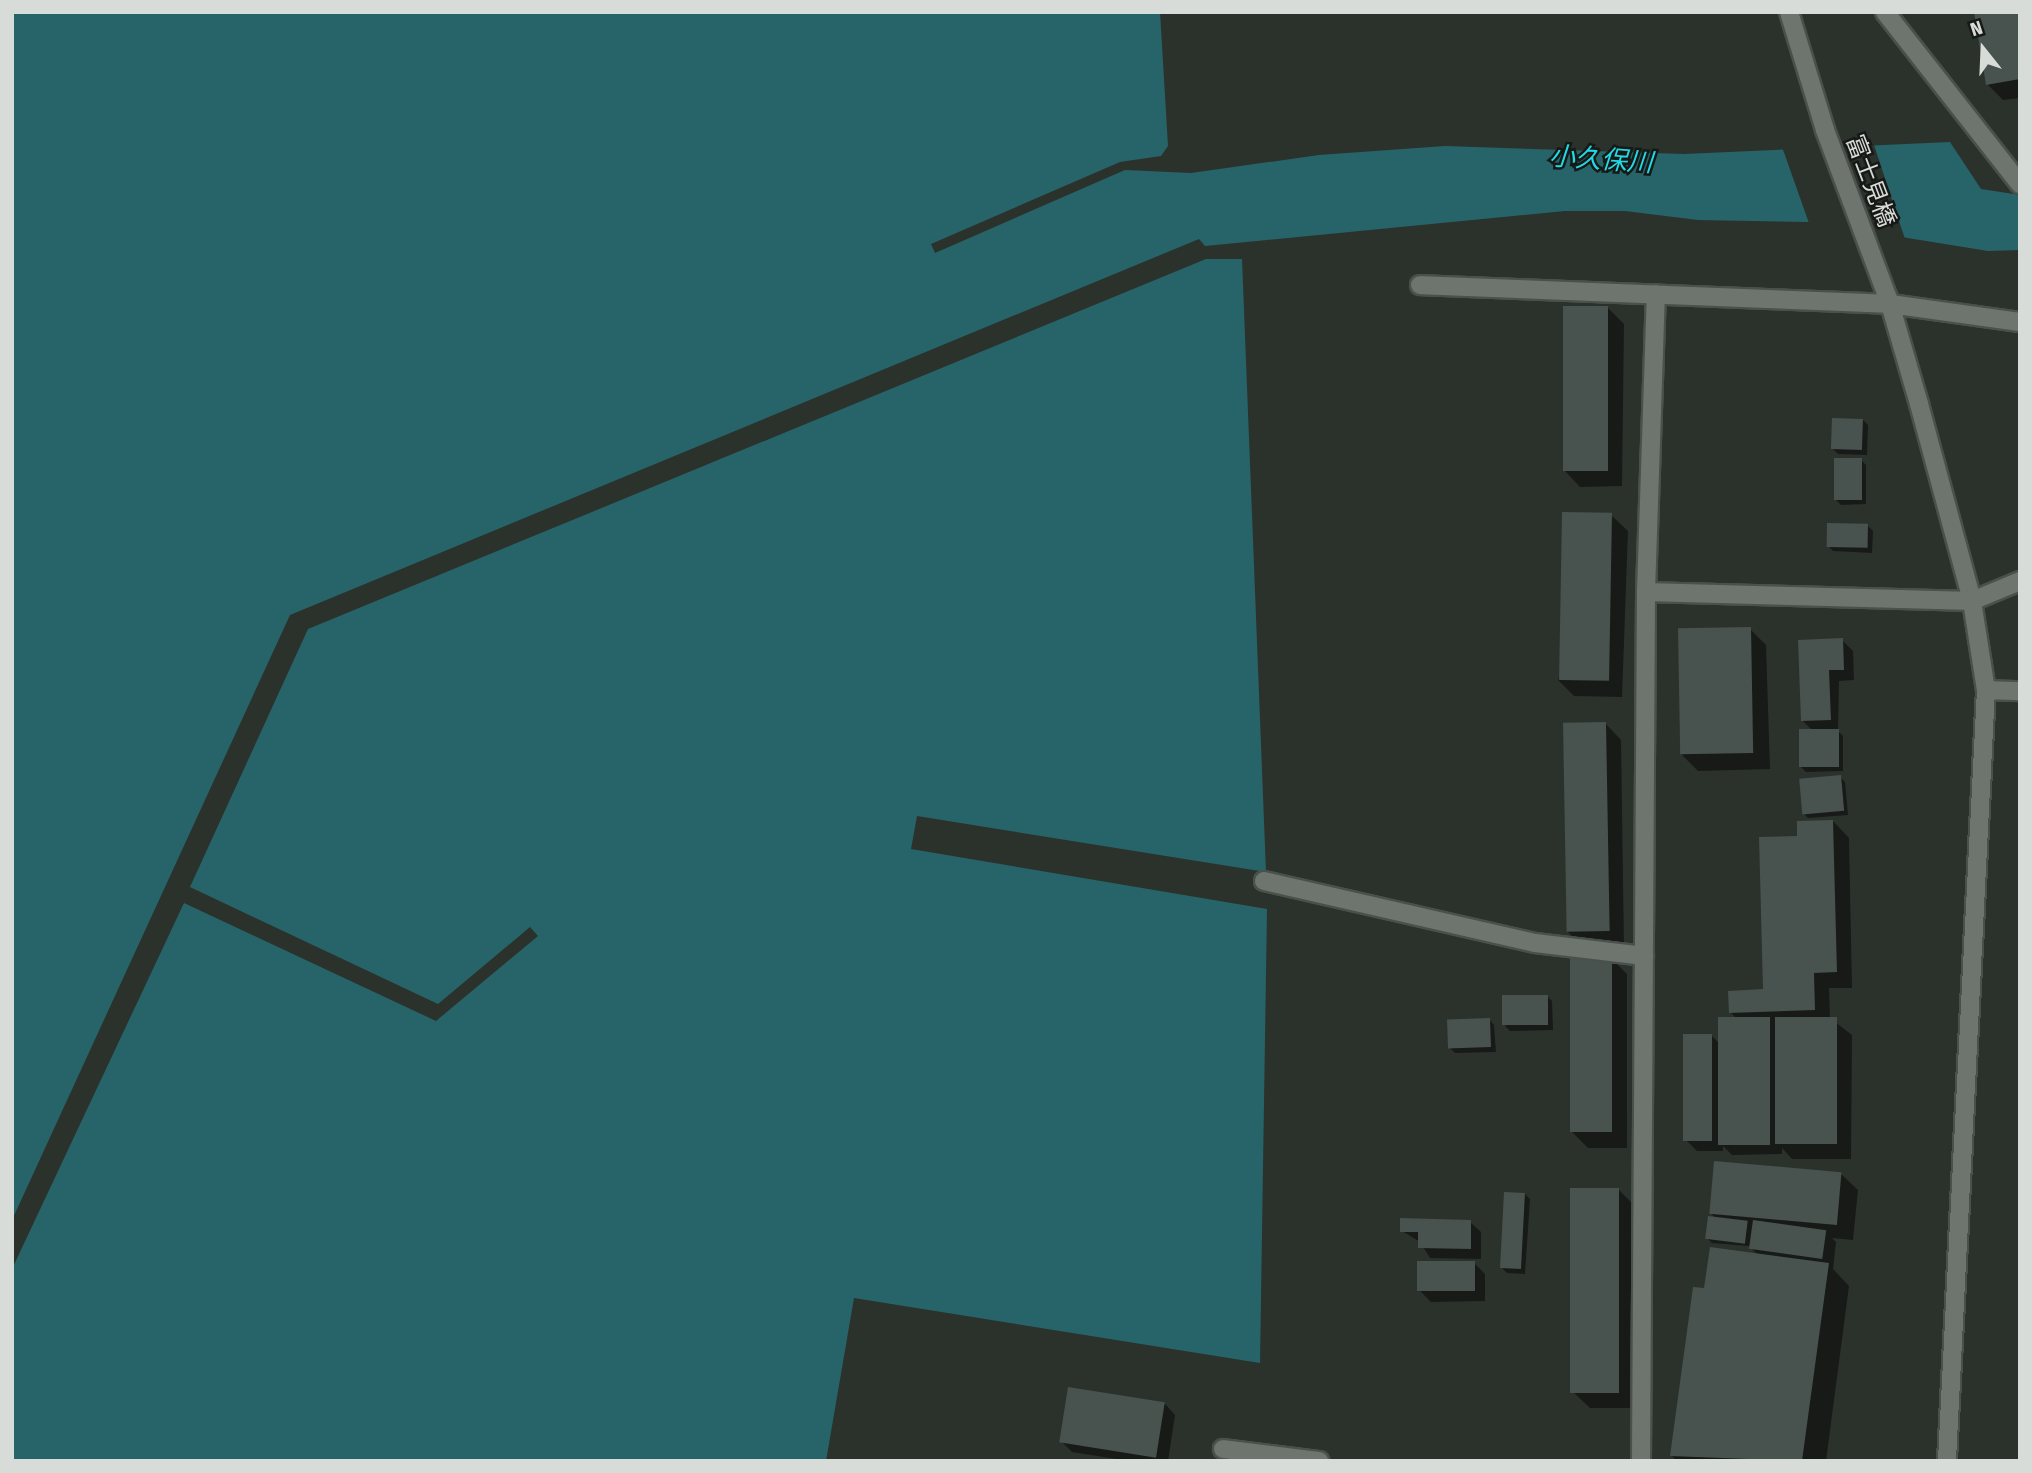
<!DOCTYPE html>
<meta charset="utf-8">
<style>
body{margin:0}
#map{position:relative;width:2032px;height:1473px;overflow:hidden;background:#2b322c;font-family:"Fira Sans Condensed","Noto Sans JP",sans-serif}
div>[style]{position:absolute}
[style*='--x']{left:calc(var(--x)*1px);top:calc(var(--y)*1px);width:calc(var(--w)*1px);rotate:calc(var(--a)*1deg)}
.water>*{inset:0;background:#276469}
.pier>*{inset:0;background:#2b322c}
.shadow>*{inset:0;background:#0007}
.building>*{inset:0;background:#48524f;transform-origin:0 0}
.roads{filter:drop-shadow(2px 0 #4a504c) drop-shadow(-2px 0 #4a504c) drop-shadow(0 2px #4a504c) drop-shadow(0 -2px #4a504c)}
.minor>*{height:18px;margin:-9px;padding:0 9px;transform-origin:9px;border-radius:9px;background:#6e756f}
span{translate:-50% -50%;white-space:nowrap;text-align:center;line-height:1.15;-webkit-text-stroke:5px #161916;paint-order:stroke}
.street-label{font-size:24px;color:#d8dcd9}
.water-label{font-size:26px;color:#22dae7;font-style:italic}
.frame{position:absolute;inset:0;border:14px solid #d8dcd9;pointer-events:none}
.north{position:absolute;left:1948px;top:14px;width:70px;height:70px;-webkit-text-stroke:5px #161916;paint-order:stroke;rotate:342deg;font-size:19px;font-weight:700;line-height:28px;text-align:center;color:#d8dcd9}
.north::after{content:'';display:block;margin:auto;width:24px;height:32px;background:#d8dcd9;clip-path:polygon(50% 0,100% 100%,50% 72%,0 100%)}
</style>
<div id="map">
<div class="water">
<i style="clip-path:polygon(12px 12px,1160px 12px,1168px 146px,1161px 156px,1120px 162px,931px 244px,935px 253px,1125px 170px,1191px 173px,1319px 155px,1445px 146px,1684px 154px,1950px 142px,1981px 189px,2020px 195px,2020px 250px,1988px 251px,1809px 222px,1698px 220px,1625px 211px,1565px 211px,1205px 246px,1199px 239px,290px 615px,12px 1220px)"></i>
<i style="clip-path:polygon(1206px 259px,1242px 259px,1266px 872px,917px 816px,911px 849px,1267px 909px,1260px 1363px,854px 1298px,826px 1461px,12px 1461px,12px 1269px,184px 903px,436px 1021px,538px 936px,530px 927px,438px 1004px,190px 887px,308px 629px)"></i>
</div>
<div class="pier">
<i style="clip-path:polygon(1781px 144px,1874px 145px,1905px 239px,1810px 226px)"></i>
</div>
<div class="shadow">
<i style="clip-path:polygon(2020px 12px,2020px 98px,2003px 100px,1987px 84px)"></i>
<i style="clip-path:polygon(1608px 308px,1624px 324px,1622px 486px,1580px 487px,1564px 470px)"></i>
<i style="clip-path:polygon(1863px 420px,1868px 425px,1867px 455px,1838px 454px,1833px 449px)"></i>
<i style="clip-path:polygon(1861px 460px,1866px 465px,1866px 504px,1841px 505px,1836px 500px)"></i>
<i style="clip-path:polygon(1611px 515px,1628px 531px,1622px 697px,1574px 696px,1558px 680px)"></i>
<i style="clip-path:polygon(1868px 526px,1873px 531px,1872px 553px,1833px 551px,1828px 546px)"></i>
<i style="clip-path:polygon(1750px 629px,1766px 645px,1770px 769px,1698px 771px,1682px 755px)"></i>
<i style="clip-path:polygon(1842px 640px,1853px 651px,1854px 680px,1839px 681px,1838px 731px,1843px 736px,1843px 771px,1806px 772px,1801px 767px,1813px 731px,1803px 721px)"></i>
<i style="clip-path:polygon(1605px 723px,1621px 740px,1624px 947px,1583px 947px,1567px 931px)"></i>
<i style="clip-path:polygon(1840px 777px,1845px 782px,1848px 815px,1808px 818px,1803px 813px)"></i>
<i style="clip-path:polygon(1833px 821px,1849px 838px,1852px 988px,1829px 988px,1830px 1018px,1852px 1035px,1851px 1159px,1792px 1159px,1782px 1148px,1782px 1154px,1732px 1155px,1723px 1146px,1723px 1151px,1697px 1151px,1686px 1140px,1711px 1035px,1720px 1044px,1737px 1019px,1730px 1012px,1765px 991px,1799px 838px)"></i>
<i style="clip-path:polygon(1611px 958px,1627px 974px,1627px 1148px,1588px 1148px,1572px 1132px)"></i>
<i style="clip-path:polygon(1547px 996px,1552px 1001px,1553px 1030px,1510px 1031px,1505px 1026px)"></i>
<i style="clip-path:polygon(1490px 1020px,1494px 1025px,1496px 1052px,1455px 1053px,1450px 1048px)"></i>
<i style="clip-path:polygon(1841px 1174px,1858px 1190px,1853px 1240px,1832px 1238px,1836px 1242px,1833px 1269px,1849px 1286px,1826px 1461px,1677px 1461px,1671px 1455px,1705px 1290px,1758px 1255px,1749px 1246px,1712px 1243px,1707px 1238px,1716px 1219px,1711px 1213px)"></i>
<i style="clip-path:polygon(1619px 1190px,1635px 1206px,1636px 1408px,1590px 1408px,1573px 1392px)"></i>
<i style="clip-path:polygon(1525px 1194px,1530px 1199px,1525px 1274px,1507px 1273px,1502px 1268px)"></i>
<i style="clip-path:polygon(1470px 1222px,1481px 1232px,1481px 1259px,1430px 1258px,1420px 1242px,1402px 1231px)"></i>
<i style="clip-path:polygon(1474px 1263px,1485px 1274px,1485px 1301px,1431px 1302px,1420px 1291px)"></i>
<i style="clip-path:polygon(1165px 1404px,1175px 1415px,1168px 1461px,1129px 1461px,1072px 1452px,1061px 1441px)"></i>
</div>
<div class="building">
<i style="clip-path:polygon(1974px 12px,2020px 12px,2020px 79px,1986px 85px)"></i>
<i style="left:1563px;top:306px;width:45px;height:165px"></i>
<i style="left:1832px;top:418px;width:31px;height:31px;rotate:2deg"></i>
<i style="left:1862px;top:458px;width:42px;height:28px;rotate:90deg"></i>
<i style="left:1562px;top:512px;width:50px;height:168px;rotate:1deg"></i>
<i style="left:1827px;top:523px;width:41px;height:24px;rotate:1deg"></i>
<i style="left:1751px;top:627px;width:126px;height:73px;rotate:89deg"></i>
<i style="clip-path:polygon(1843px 638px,1844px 670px,1829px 670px,1831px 720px,1801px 721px,1798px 640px)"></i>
<i style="left:1606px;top:722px;width:209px;height:43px;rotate:89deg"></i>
<i style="left:1839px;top:729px;width:38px;height:40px;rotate:90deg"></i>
<i style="left:1841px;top:775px;width:36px;height:42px;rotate:85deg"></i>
<i style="clip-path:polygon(1833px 820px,1837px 972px,1814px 973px,1815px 1010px,1729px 1013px,1728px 991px,1763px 989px,1759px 837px,1797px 836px,1797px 821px)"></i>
<i style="left:1570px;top:956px;width:42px;height:176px"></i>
<i style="left:1548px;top:995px;width:30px;height:46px;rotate:90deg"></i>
<i style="left:1718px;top:1017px;width:52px;height:128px"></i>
<i style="left:1775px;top:1017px;width:62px;height:127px"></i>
<i style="left:1490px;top:1018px;width:29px;height:43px;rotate:88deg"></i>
<i style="left:1683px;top:1034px;width:29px;height:107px"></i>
<i style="left:1714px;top:1161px;width:128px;height:53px;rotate:5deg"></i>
<i style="left:1570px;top:1188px;width:49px;height:205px"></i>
<i style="left:1504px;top:1192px;width:21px;height:76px;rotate:3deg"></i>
<i style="left:1708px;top:1216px;width:40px;height:23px;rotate:7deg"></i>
<i style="clip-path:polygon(1400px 1218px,1471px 1220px,1471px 1249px,1418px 1248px,1418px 1232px,1400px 1232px)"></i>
<i style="left:1753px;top:1220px;width:74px;height:29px;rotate:8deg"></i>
<i style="clip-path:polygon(1710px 1247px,1829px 1263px,1802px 1461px,1670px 1456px,1693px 1287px,1704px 1288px)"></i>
<i style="left:1475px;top:1261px;width:30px;height:58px;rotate:90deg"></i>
<i style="left:1068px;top:1387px;width:98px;height:56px;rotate:9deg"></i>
</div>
<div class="roads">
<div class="minor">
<i style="--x:1789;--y:12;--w:123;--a:73"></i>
<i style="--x:1825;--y:130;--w:186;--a:69.5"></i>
<i style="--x:1890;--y:304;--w:104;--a:73.8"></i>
<i style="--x:1919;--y:404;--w:204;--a:74.9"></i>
<i style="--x:1972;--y:601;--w:90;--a:81.1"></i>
<i style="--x:1986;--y:690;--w:772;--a:92.9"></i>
<i style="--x:1885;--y:12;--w:219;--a:51.9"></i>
<i style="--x:1420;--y:285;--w:470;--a:2.3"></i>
<i style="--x:1890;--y:304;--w:131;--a:7.9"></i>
<i style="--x:1646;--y:592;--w:326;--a:1.6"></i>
<i style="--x:1972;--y:601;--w:52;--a:-22.6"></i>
<i style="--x:1986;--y:690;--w:34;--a:2"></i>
<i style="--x:1264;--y:881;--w:278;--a:12.9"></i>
<i style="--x:1535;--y:943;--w:110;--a:6.8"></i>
<i style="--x:1223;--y:1449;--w:97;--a:7.1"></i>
<i style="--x:1641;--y:1461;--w:869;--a:-89.67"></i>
<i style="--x:1646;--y:592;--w:298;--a:-88.1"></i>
</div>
</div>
<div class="street-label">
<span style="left:1870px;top:181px;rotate:69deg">富士見橋</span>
</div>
<div class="water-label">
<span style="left:1601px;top:160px;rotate:4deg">小久保川</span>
</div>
<div class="frame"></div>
<div class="north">N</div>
</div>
